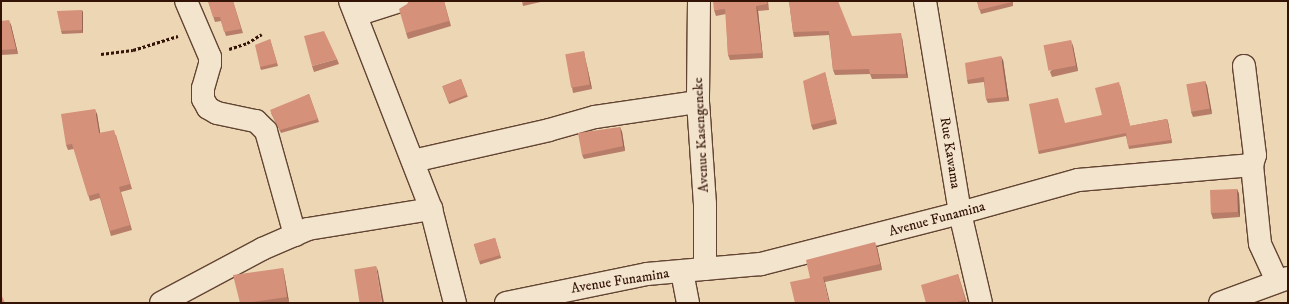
<!DOCTYPE html>
<style>
body{margin:0}
#map{position:relative;width:1289px;height:304px;overflow:hidden;background:#edd6b4;font-family:"IM FELL DW Pica",serif}
div>[style]{position:absolute}
[style*='--x']{left:calc(var(--x)*1px);top:calc(var(--y)*1px);width:calc(var(--w)*1px);rotate:calc(var(--a)*1deg)}
.path>*{height:2.5px;margin-top:-1.25px;transform-origin:0;background:repeating-linear-gradient(90deg,#331306 0 3px,transparent 0 5px)}
.roads{filter:drop-shadow(1px 0 #624432) drop-shadow(-1px 0 #624432) drop-shadow(0 1px #624432) drop-shadow(0 -1px #624432)}
.minor>*{height:22px;margin:-11px;padding:0 11px;transform-origin:11px;border-radius:11px;background:#f3e4ce}
.wall>*{inset:0;background:#b77d68;transform-origin:0 0}
.shaded-wall>*{inset:0;background:#956655}
.building>*{inset:0;background:#d59179;transform-origin:0 0}
span{translate:-50% -50%;white-space:nowrap;text-align:center;line-height:1.15;-webkit-text-stroke:3px #f3e4ce;paint-order:stroke}
.street-label{font-size:14px;color:#331306}
.frame{position:absolute;inset:0;border:2px solid #331306;pointer-events:none}
</style>
<div id="map">
<div class="path">
<i style="--x:229;--y:49;--w:19;--a:-18"></i>
<i style="--x:247;--y:43;--w:17;--a:-31"></i>
<i style="--x:101;--y:54;--w:32;--a:-7"></i>
<i style="--x:133;--y:50;--w:47;--a:-17.3"></i>
</div>
<div class="roads">
<div class="minor">
<i style="--x:186;--y:1;--w:61;--a:66.8"></i>
<i style="--x:210;--y:57;--w:7;--a:90"></i>
<i style="--x:210;--y:64;--w:25;--a:106"></i>
<i style="--x:203;--y:88;--w:11;--a:90"></i>
<i style="--x:203;--y:99;--w:10;--a:61"></i>
<i style="--x:208;--y:108;--w:10;--a:29"></i>
<i style="--x:217;--y:113;--w:40;--a:12"></i>
<i style="--x:256;--y:121;--w:14;--a:45"></i>
<i style="--x:266;--y:131;--w:108;--a:74.4"></i>
<i style="--x:350;--y:1;--w:223;--a:68.7"></i>
<i style="--x:431;--y:209;--w:97;--a:75.7"></i>
<i style="--x:699;--y:1;--w:101;--a:90.6"></i>
<i style="--x:698;--y:102;--w:102;--a:86.1"></i>
<i style="--x:705;--y:204;--w:65;--a:90"></i>
<i style="--x:925;--y:1;--w:215;--a:80.6"></i>
<i style="--x:960;--y:213;--w:92;--a:76.9"></i>
<i style="--x:356;--y:15;--w:46;--a:-17.7"></i>
<i style="--x:1244;--y:66;--w:90;--a:83"></i>
<i style="--x:1255;--y:155;--w:10;--a:107"></i>
<i style="--x:413;--y:161;--w:139;--a:-12.8"></i>
<i style="--x:549;--y:130;--w:48;--a:-15.8"></i>
<i style="--x:595;--y:117;--w:104;--a:-8.3"></i>
<i style="--x:682;--y:272;--w:32;--a:79"></i>
<i style="--x:161;--y:303;--w:115;--a:-28.1"></i>
<i style="--x:262;--y:249;--w:50;--a:-23.5"></i>
<i style="--x:308;--y:229;--w:125;--a:-9.2"></i>
<i style="--x:506;--y:303;--w:144;--a:-11.6"></i>
<i style="--x:647;--y:274;--w:114;--a:-5"></i>
<i style="--x:761;--y:264;--w:205;--a:-14.4"></i>
<i style="--x:960;--y:213;--w:123;--a:-15.6"></i>
<i style="--x:1078;--y:180;--w:175;--a:-4.9"></i>
<i style="--x:1252;--y:165;--w:79;--a:84.2"></i>
<i style="--x:1260;--y:244;--w:41;--a:65.3"></i>
<i style="--x:1220;--y:303;--w:72;--a:-20.2"></i>
</div>
</div>
<div class="wall">
<i style="clip-path:polygon(208px 1px,233px 1px,243px 33px,226px 36px,221px 21px,215px 22px)"></i>
<i style="clip-path:polygon(444px 1px,451px 26px,408px 39px,406px 33px)"></i>
<i style="clip-path:polygon(522px 1px,545px 1px,523px 6px)"></i>
<i style="clip-path:polygon(768px 1px,769px 10px,758px 11px,763px 58px,730px 60px,728px 55px,726px 14px,716px 16px,714px 10px)"></i>
<i style="clip-path:polygon(789px 1px,852px 36px,902px 38px,908px 78px,872px 79px,870px 74px,835px 75px,833px 70px,829px 35px,794px 37px,793px 32px)"></i>
<i style="clip-path:polygon(977px 1px,1013px 1px,1013px 6px,981px 14px)"></i>
<i style="clip-path:polygon(83px 12px,83px 33px,62px 34px,61px 31px)"></i>
<i style="clip-path:polygon(1px 21px,11px 25px,18px 54px,1px 55px)"></i>
<i style="clip-path:polygon(270px 39px,278px 66px,261px 70px,260px 67px)"></i>
<i style="clip-path:polygon(1073px 46px,1078px 71px,1052px 77px,1050px 72px)"></i>
<i style="clip-path:polygon(584px 51px,585px 57px,592px 89px,573px 93px,572px 87px)"></i>
<i style="clip-path:polygon(337px 59px,339px 64px,314px 72px,312px 66px)"></i>
<i style="clip-path:polygon(1003px 60px,1009px 101px,988px 103px,986px 99px,984px 82px,968px 84px,967px 80px)"></i>
<i style="clip-path:polygon(825px 72px,826px 76px,837px 124px,813px 130px,811px 125px)"></i>
<i style="left:461px;top:79px;width:19px;height:20px;rotate:69deg"></i>
<i style="clip-path:polygon(1205px 81px,1207px 86px,1212px 114px,1193px 117px,1191px 112px)"></i>
<i style="clip-path:polygon(1120px 85px,1130px 126px,1167px 119px,1168px 122px,1172px 143px,1129px 149px,1126px 136px,1039px 154px,1038px 151px,1102px 115px)"></i>
<i style="clip-path:polygon(309px 94px,319px 122px,281px 133px,271px 113px)"></i>
<i style="clip-path:polygon(97px 114px,100px 133px,116px 135px,132px 189px,121px 192px,132px 230px,111px 236px,100px 198px,90px 201px,74px 149px,68px 150px,66px 145px)"></i>
<i style="clip-path:polygon(620px 127px,622px 132px,625px 151px,584px 159px,582px 155px)"></i>
<i style="clip-path:polygon(1237px 189px,1239px 194px,1240px 217px,1213px 219px,1211px 213px)"></i>
<i style="left:495px;top:238px;width:21px;height:22px;rotate:73deg"></i>
<i style="clip-path:polygon(877px 247px,882px 270px,825px 282px,810px 278px)"></i>
<i style="clip-path:polygon(283px 268px,284px 273px,289px 302px,283px 303px,240px 303px)"></i>
<i style="clip-path:polygon(958px 274px,967px 303px,926px 303px)"></i>
</div>
<div class="shaded-wall">
<i style="clip-path:polygon(756px 6px,758px 11px,763px 58px,762px 53px)"></i>
<i style="clip-path:polygon(82px 10px,83px 12px,83px 33px,82px 30px)"></i>
<i style="clip-path:polygon(9px 20px,11px 25px,18px 54px,16px 49px)"></i>
<i style="clip-path:polygon(901px 33px,902px 38px,908px 78px,906px 74px)"></i>
<i style="clip-path:polygon(1071px 40px,1073px 46px,1078px 71px,1076px 66px)"></i>
<i style="clip-path:polygon(584px 51px,585px 57px,592px 89px,590px 84px)"></i>
<i style="clip-path:polygon(1001px 56px,1003px 60px,1009px 101px,1007px 97px)"></i>
<i style="clip-path:polygon(1205px 81px,1207px 86px,1212px 114px,1210px 109px)"></i>
<i style="clip-path:polygon(95px 109px,97px 114px,101px 138px,99px 133px)"></i>
<i style="clip-path:polygon(1167px 119px,1168px 122px,1172px 143px,1171px 140px)"></i>
<i style="clip-path:polygon(620px 127px,622px 132px,625px 151px,623px 146px)"></i>
<i style="clip-path:polygon(1237px 189px,1239px 194px,1240px 217px,1238px 212px)"></i>
<i style="clip-path:polygon(875px 242px,877px 247px,882px 270px,880px 264px)"></i>
<i style="clip-path:polygon(376px 266px,378px 271px,384px 303px,382px 302px)"></i>
<i style="clip-path:polygon(283px 268px,284px 273px,289px 302px,287px 297px)"></i>
<i style="clip-path:polygon(823px 277px,825px 282px,830px 303px,829px 303px)"></i>
</div>
<div class="building">
<i style="clip-path:polygon(208px 1px,233px 1px,241px 29px,224px 32px,220px 17px,213px 17px)"></i>
<i style="clip-path:polygon(409px 1px,444px 1px,449px 21px,406px 33px,399px 9px,407px 4px)"></i>
<i style="clip-path:polygon(522px 1px,531px 1px,522px 3px)"></i>
<i style="clip-path:polygon(713px 1px,767px 1px,767px 4px,756px 6px,762px 53px,728px 55px,725px 9px,714px 10px)"></i>
<i style="clip-path:polygon(789px 1px,838px 1px,852px 36px,901px 33px,906px 74px,870px 74px,869px 69px,833px 70px,829px 31px,793px 32px)"></i>
<i style="clip-path:polygon(977px 1px,1012px 1px,1012px 2px,979px 10px)"></i>
<i style="clip-path:polygon(82px 10px,82px 30px,61px 31px,57px 11px)"></i>
<i style="clip-path:polygon(9px 20px,16px 49px,1px 50px,1px 21px)"></i>
<i style="clip-path:polygon(324px 31px,337px 59px,312px 66px,304px 36px)"></i>
<i style="clip-path:polygon(270px 39px,277px 63px,260px 67px,255px 45px)"></i>
<i style="left:1071px;top:40px;width:26px;height:28px;rotate:79deg"></i>
<i style="left:584px;top:51px;width:34px;height:19px;rotate:80deg"></i>
<i style="clip-path:polygon(1001px 56px,1007px 97px,986px 99px,984px 77px,967px 80px,965px 63px)"></i>
<i style="clip-path:polygon(825px 72px,836px 119px,811px 125px,803px 81px)"></i>
<i style="left:461px;top:79px;width:17px;height:20px;rotate:69deg"></i>
<i style="left:1205px;top:81px;width:28px;height:19px;rotate:80deg"></i>
<i style="clip-path:polygon(1119px 82px,1130px 126px,1167px 119px,1171px 140px,1128px 146px,1126px 133px,1038px 151px,1029px 104px,1058px 98px,1065px 123px,1102px 115px,1095px 88px)"></i>
<i style="clip-path:polygon(309px 94px,318px 119px,280px 130px,270px 110px)"></i>
<i style="clip-path:polygon(95px 109px,99px 133px,114px 130px,130px 184px,119px 187px,130px 225px,110px 231px,99px 193px,88px 196px,72px 144px,66px 145px,61px 114px)"></i>
<i style="clip-path:polygon(620px 127px,623px 146px,582px 155px,578px 133px)"></i>
<i style="left:1237px;top:189px;width:23px;height:27px;rotate:88deg"></i>
<i style="left:495px;top:238px;width:18px;height:22px;rotate:74deg"></i>
<i style="clip-path:polygon(875px 242px,880px 264px,823px 277px,829px 303px,795px 303px,790px 282px,810px 278px,806px 260px)"></i>
<i style="left:376px;top:266px;width:36px;height:22px;rotate:81deg"></i>
<i style="clip-path:polygon(283px 268px,287px 297px,246px 303px,240px 303px,233px 275px)"></i>
<i style="clip-path:polygon(958px 274px,965px 300px,954px 303px,926px 303px,921px 285px)"></i>
<i style="clip-path:polygon(1px 294px,5px 303px,1px 303px)"></i>
</div>
<div class="street-label">
<span style="left:701px;top:135px;rotate:-93deg">Avenue Kasengeneke</span>
<span style="left:950px;top:153px;rotate:81deg">Rue Kawama</span>
<span style="left:937px;top:219px;rotate:-15deg">Avenue Funamina</span>
<span style="left:620px;top:281px;rotate:-9deg">Avenue Funamina</span>
</div>
<div class="frame"></div>
</div>
